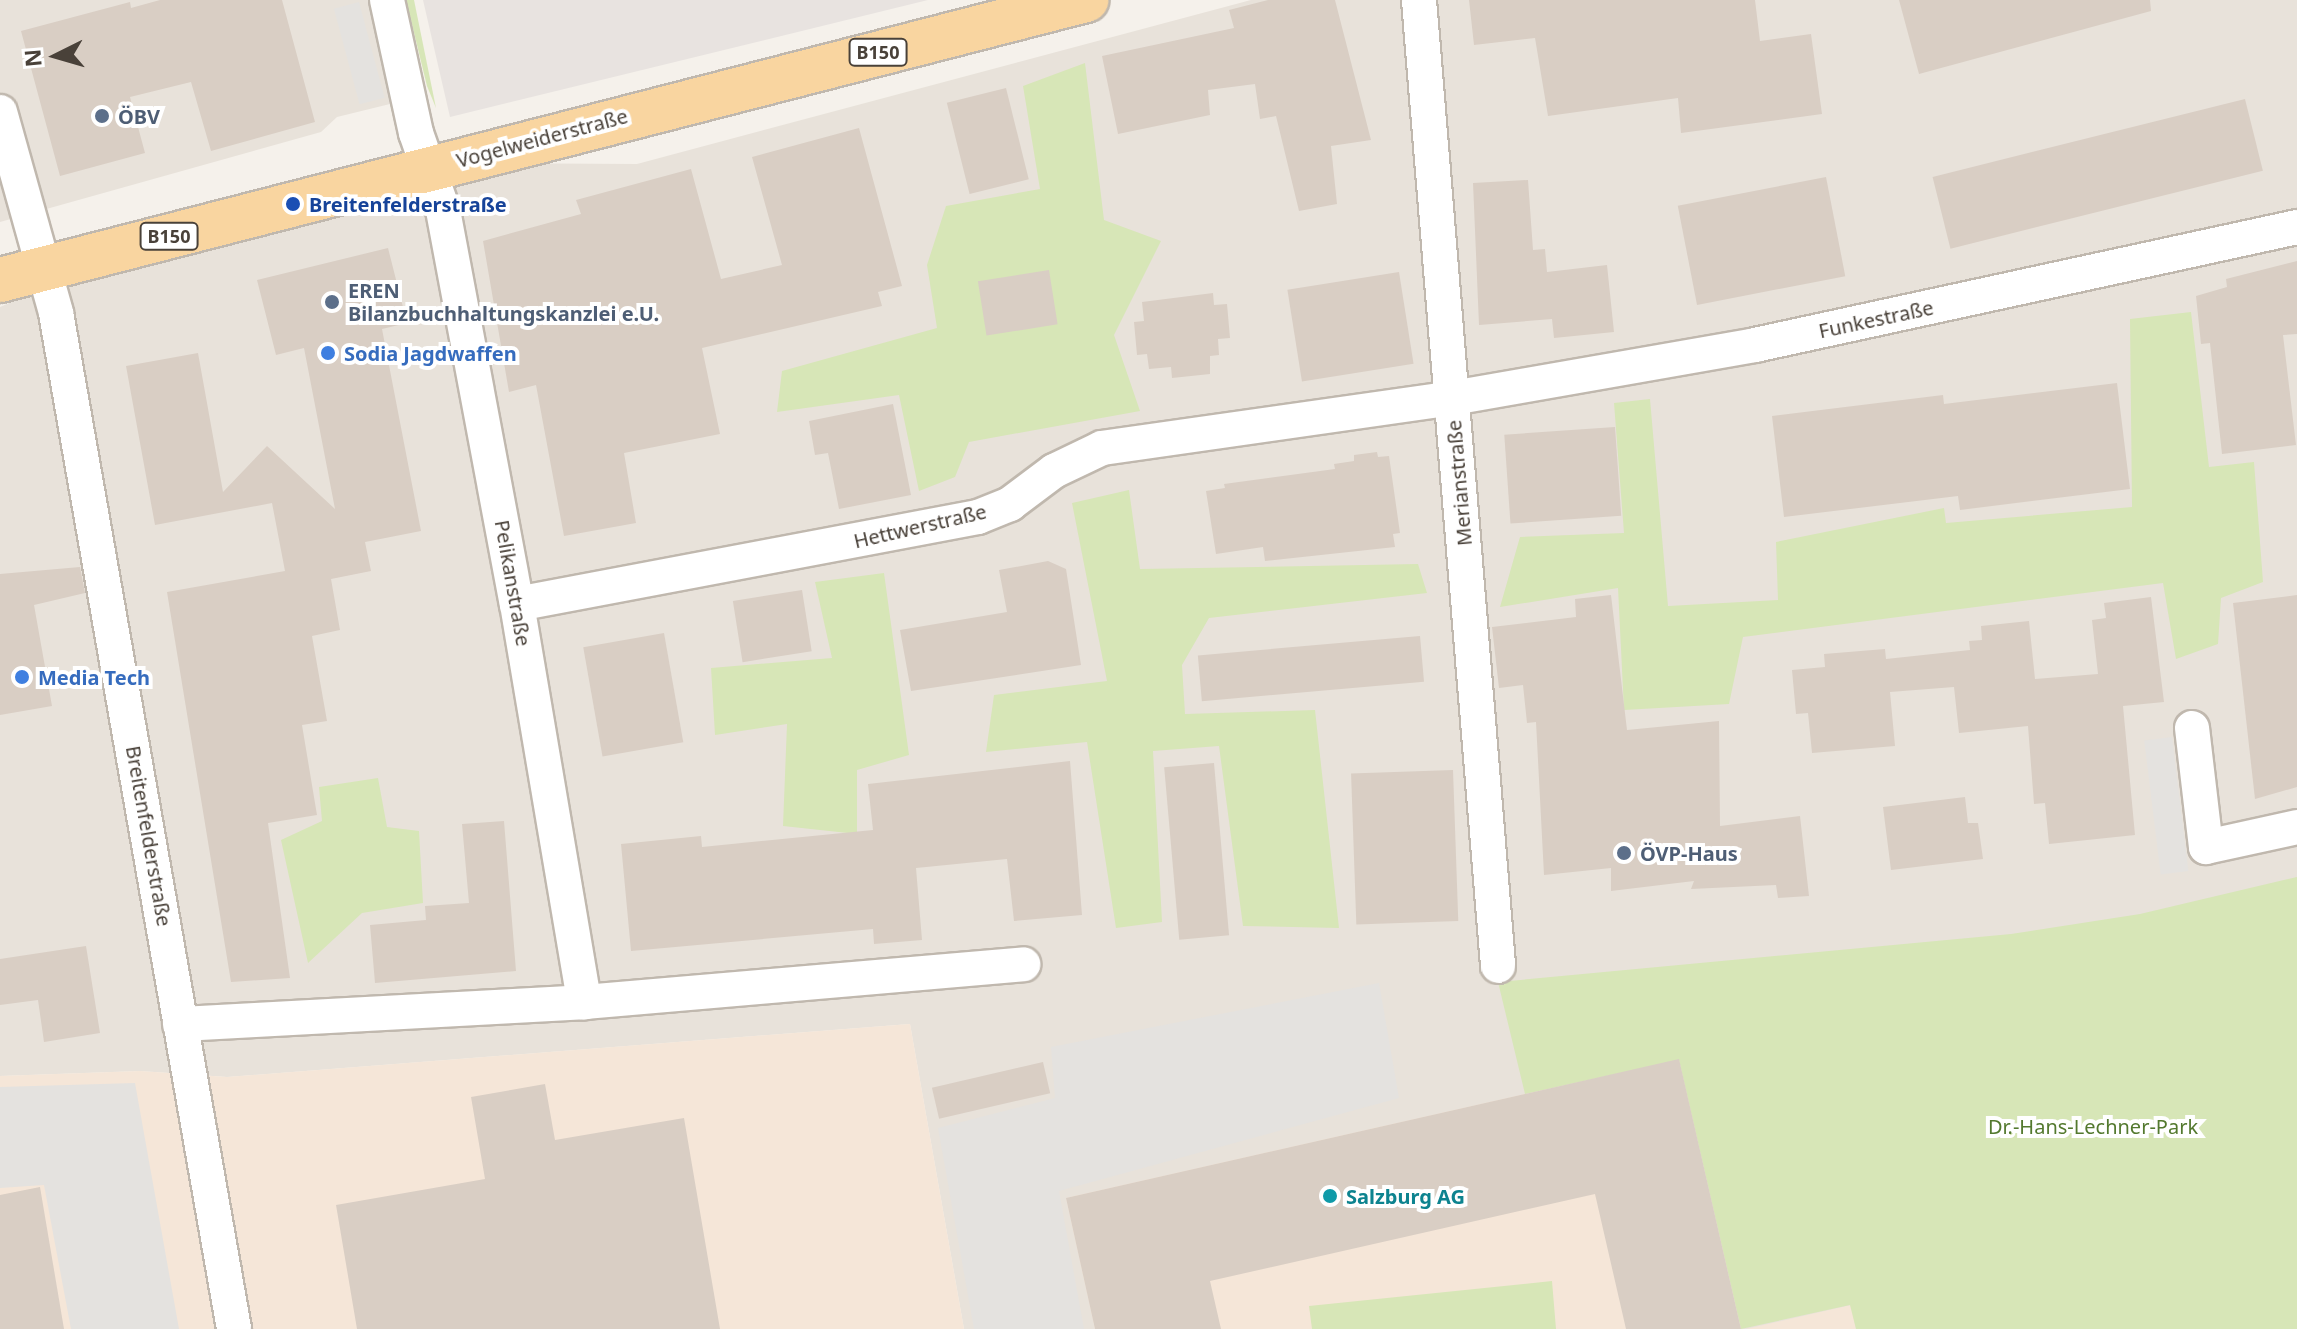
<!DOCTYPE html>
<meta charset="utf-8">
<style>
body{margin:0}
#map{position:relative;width:2297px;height:1329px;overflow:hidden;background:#f5f1eb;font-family:"Noto Sans",sans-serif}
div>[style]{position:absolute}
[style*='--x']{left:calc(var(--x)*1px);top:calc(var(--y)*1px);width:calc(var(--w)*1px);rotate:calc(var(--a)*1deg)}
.residential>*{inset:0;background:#e8e2da}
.commercial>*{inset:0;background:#f5e6d8}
.industrial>*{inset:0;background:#e8e3e0}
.green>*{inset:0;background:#d7e6b7}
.parking>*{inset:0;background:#e4e2df;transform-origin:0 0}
.building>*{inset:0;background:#d9cec4;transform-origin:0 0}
.roads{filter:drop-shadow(2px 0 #c0b8ae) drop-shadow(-2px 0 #c0b8ae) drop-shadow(0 2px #c0b8ae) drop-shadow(0 -2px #c0b8ae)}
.minor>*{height:34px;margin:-17px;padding:0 17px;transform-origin:17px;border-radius:17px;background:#fff}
.primary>*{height:44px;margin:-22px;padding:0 22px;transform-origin:22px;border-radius:22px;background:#f9d5a0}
.dots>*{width:22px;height:22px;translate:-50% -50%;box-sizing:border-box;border:4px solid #fff;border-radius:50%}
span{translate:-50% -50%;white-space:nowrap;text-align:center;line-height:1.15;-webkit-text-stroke:8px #fff;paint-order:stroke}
.shield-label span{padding:2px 6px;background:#fff;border:2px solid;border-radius:6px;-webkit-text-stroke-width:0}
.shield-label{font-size:18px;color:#494139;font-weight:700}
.service-label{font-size:20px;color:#4e5e75;font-weight:700}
.left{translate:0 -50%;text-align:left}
.street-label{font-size:20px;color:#494139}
.transit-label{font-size:20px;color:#164399;font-weight:700}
.shop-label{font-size:20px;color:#366cbe;font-weight:700}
.park-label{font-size:20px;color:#53792e}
.culture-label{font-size:20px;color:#0d838f;font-weight:700}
.north{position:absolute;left:16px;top:16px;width:80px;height:80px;-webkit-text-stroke:6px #fff;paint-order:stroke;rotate:265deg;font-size:22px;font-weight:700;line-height:32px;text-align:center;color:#494139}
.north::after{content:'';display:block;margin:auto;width:28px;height:36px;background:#494139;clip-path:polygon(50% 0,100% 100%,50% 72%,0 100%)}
</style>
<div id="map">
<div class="residential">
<i style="clip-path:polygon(0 0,370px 0,394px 103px,337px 117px,321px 132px,0 222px)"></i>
<i style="clip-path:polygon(1251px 0,2297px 0,2297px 1329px,964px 1329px,910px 1024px,227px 1077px,140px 1071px,0 1076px,0 307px,89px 269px,446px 163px,637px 164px)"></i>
</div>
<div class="commercial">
<i style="clip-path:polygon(910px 1024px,964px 1329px,0 1329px,0 1076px,140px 1071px,227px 1077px)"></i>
<i style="clip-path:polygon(1679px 1059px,1741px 1329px,1095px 1329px,1066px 1198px)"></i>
<i style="clip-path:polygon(1851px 1305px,1856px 1329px,1746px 1329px)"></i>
</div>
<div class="industrial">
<i style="clip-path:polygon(423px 0,928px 0,450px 117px)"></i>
</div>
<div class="green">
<i style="clip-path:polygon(406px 0,414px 0,436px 108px,427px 86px)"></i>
<i style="clip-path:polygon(1085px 63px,1104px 220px,1161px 241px,1114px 335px,1140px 411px,969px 442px,955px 477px,919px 491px,899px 395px,777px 412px,782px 371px,937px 328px,927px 265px,946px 206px,1040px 189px,1023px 86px)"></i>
<i style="clip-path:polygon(2191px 312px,2209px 467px,2254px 462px,2263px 582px,2221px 598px,2218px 644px,2176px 659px,2163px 583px,1743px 637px,1729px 704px,1624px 710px,1618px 588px,1500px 607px,1520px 537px,1624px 533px,1614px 403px,1650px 399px,1668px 606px,1778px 600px,1776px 542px,1944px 508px,1946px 523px,2132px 507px,2130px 319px)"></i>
<i style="clip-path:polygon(1129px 490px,1140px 569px,1418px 564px,1427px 593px,1209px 618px,1182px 665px,1185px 714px,1315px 710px,1339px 928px,1243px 926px,1219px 746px,1153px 751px,1162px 922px,1116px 928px,1087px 742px,986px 752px,994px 695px,1107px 681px,1072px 503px)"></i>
<i style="clip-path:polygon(884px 573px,909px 755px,857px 770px,857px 834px,783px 826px,787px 724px,715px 735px,711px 668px,832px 658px,815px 582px)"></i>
<i style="clip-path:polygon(378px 778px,387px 827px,419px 831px,423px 903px,362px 913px,308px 963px,281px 840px,322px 821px,319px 787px)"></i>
<i style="clip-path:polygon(2297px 877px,2297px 1329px,1856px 1329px,1850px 1305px,1741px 1329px,1679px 1060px,1525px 1094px,1498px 982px,2011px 934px,2140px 914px)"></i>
<i style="clip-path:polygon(1552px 1281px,1556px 1329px,1312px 1329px,1309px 1306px)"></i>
</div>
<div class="parking">
<i style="left:359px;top:2px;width:99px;height:26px;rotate:75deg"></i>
<i style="left:2172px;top:737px;width:135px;height:28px;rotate:83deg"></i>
<i style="clip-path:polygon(1379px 983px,1399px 1098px,1059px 1191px,1084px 1329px,974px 1329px,938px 1128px,1055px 1098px,1051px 1047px)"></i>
<i style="clip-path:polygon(135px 1083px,179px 1329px,71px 1329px,44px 1185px,0 1188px,0 1087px)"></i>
</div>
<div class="building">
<i style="clip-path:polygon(160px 0,282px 0,315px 122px,211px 151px,191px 82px,130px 97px,145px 153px,60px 176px,21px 31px,130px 2px,131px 8px)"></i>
<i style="clip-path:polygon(1268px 0,1335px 0,1371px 140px,1331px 146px,1337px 204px,1299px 211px,1276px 116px,1260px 119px,1255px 84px,1208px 90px,1210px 115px,1118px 134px,1102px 56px,1234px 28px,1229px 10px)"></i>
<i style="clip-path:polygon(1469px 0,1755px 0,1760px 41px,1811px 34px,1822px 114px,1681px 133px,1678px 98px,1548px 116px,1535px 38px,1474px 45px)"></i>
<i style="clip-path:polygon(1899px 0,2150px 0,2151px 11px,1919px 74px)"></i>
<i style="left:1006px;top:88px;width:94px;height:61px;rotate:76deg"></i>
<i style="left:2245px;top:99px;width:74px;height:322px;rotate:76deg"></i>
<i style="clip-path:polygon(859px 128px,902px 286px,878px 292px,882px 306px,702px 348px,720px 434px,624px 453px,636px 523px,564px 536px,536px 385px,509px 392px,483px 241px,581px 214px,576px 200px,691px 169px,721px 279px,782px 265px,752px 157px)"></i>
<i style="left:1826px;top:177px;width:101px;height:151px;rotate:79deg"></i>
<i style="clip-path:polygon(1528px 180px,1533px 250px,1545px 249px,1547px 272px,1607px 265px,1614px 332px,1554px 338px,1552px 319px,1479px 325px,1473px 183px)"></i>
<i style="clip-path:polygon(388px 248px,407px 323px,382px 329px,421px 531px,365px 542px,371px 571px,331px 579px,340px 630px,312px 636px,327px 721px,302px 725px,317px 815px,268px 823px,290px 978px,231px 982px,167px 592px,285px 571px,272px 503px,155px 525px,126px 366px,198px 353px,223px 492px,267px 446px,335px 509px,304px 348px,276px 355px,257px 280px)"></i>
<i style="clip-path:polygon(2297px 261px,2297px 334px,2283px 335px,2296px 445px,2222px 454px,2210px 343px,2201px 344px,2196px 296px,2227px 287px,2226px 279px)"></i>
<i style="left:1049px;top:270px;width:55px;height:72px;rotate:81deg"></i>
<i style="left:1399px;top:272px;width:93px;height:113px;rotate:81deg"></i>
<i style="clip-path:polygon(1213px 293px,1214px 305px,1227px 304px,1230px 338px,1218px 339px,1219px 355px,1210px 356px,1210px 374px,1172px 378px,1171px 367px,1149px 369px,1147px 354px,1137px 355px,1134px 322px,1144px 321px,1142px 302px)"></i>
<i style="clip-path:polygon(2117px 383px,2130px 489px,1960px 510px,1958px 496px,1784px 517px,1772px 416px,1943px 395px,1944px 404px)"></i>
<i style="clip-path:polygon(893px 404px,911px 495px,839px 509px,828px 453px,815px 455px,809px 421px)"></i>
<i style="left:1615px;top:427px;width:89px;height:111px;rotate:86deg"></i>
<i style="clip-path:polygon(1377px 452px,1378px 457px,1389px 456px,1400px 533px,1393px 534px,1395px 547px,1265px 561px,1263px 547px,1216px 554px,1206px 491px,1225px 488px,1224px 484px,1335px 469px,1334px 464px,1354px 461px,1354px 455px)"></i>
<i style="clip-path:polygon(1048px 561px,1066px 569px,1081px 665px,911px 691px,900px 630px,1007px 612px,999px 570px)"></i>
<i style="clip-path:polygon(80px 567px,85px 593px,34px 605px,52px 706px,0 715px,0 574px)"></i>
<i style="left:802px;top:590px;width:62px;height:70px;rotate:81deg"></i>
<i style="clip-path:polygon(1611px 595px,1627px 730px,1719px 721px,1720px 826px,1800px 816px,1809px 896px,1778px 898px,1776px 885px,1691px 889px,1694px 881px,1611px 891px,1611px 868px,1544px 875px,1536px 722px,1527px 723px,1523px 685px,1499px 688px,1492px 627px,1576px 617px,1575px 599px)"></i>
<i style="clip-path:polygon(2297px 595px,2297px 787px,2255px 799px,2233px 603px)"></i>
<i style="clip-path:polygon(2151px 597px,2164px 702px,2123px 706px,2135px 835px,2049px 844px,2045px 803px,2034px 804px,2028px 726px,1959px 733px,1954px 687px,1890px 692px,1895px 746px,1812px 753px,1808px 713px,1796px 714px,1792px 670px,1825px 667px,1824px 654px,1885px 649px,1886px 659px,1970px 650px,1969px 641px,1982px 640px,1981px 626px,2029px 621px,2035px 679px,2098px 674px,2092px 620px,2106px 618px,2104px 603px)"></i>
<i style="left:664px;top:633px;width:111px;height:82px;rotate:80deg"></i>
<i style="left:1420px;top:636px;width:46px;height:223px;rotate:85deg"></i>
<i style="clip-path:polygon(1070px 761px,1082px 915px,1014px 921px,1007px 859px,916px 868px,922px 940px,874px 944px,873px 929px,631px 951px,621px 844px,701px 836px,702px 847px,873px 830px,868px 784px)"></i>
<i style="left:1214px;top:763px;width:173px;height:50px;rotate:85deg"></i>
<i style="left:1453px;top:770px;width:151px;height:102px;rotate:88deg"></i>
<i style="clip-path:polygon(1965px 797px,1968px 823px,1978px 823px,1983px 859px,1891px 870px,1883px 807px)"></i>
<i style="clip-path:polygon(504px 821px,516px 971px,375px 983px,370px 925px,426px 920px,425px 906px,469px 903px,462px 824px)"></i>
<i style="clip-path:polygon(86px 946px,100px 1033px,44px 1042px,38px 1000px,0 1005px,0 959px)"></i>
<i style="clip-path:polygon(1679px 1059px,1741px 1329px,1626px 1329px,1595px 1194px,1210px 1281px,1221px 1329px,1095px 1329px,1066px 1198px)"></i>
<i style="left:1043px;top:1062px;width:32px;height:114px;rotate:77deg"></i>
<i style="clip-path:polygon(545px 1084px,555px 1140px,684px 1118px,720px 1329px,357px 1329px,336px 1205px,485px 1179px,471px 1097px)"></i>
<i style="clip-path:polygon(40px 1187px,64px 1329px,0 1329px,0 1195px)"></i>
</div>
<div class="roads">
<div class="minor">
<i style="--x:387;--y:0;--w:136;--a:77.7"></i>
<i style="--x:416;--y:133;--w:82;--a:70.7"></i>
<i style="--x:443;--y:210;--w:401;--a:79.4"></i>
<i style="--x:517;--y:604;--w:404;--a:80.4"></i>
<i style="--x:1419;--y:0;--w:969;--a:85.32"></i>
<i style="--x:0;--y:112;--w:209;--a:74.4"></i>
<i style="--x:56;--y:313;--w:1031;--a:80.06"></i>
<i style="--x:517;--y:604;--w:469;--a:-10.7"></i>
<i style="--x:978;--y:517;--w:35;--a:-22"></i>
<i style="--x:1010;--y:504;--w:55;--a:-36.9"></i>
<i style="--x:1054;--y:471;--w:53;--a:-25.6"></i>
<i style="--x:1102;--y:448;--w:354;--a:-8.1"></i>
<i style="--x:1452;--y:398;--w:308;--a:-9.9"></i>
<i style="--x:1755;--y:345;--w:555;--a:-12.28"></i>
<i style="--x:2192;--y:728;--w:120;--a:83.3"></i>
<i style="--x:2206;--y:847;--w:93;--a:-12.4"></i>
<i style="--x:180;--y:1024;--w:405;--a:-3.1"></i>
<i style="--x:584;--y:1002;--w:441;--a:-4.9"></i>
</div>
<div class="primary">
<i style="--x:0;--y:280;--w:1122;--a:-14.46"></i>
</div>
</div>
<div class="dots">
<i style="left:102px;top:116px;background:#5c6f8a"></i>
<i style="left:293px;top:204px;background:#1a4fb4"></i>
<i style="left:332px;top:302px;background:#5c6f8a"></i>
<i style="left:328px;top:353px;background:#3f7fe0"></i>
<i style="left:22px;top:677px;background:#3f7fe0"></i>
<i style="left:1624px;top:853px;background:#5c6f8a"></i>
<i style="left:1330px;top:1196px;background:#0f9aa8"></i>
</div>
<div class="shield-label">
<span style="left:878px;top:52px">B150</span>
<span style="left:169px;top:236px">B150</span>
</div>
<div class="service-label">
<span class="left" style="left:118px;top:116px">ÖBV</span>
<span class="left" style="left:348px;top:302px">EREN<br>Bilanzbuchhaltungskanzlei e.U.</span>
<span class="left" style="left:1640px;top:853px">ÖVP-Haus</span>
</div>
<div class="street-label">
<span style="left:542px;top:138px;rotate:-15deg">Vogelweiderstraße</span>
<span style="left:1876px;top:319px;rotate:-12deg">Funkestraße</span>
<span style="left:1459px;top:483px;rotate:-95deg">Merianstraße</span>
<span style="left:920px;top:526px;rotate:-13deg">Hettwerstraße</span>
<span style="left:513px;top:583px;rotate:80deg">Pelikanstraße</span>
<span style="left:149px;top:836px;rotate:80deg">Breitenfelderstraße</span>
</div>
<div class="transit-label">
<span class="left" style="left:309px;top:204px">Breitenfelderstraße</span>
</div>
<div class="shop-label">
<span class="left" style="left:344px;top:353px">Sodia Jagdwaffen</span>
<span class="left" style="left:38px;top:677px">Media Tech</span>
</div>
<div class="park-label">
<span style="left:2093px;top:1126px">Dr.-Hans-Lechner-Park</span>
</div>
<div class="culture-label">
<span class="left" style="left:1346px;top:1196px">Salzburg AG</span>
</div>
<div class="north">N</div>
</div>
